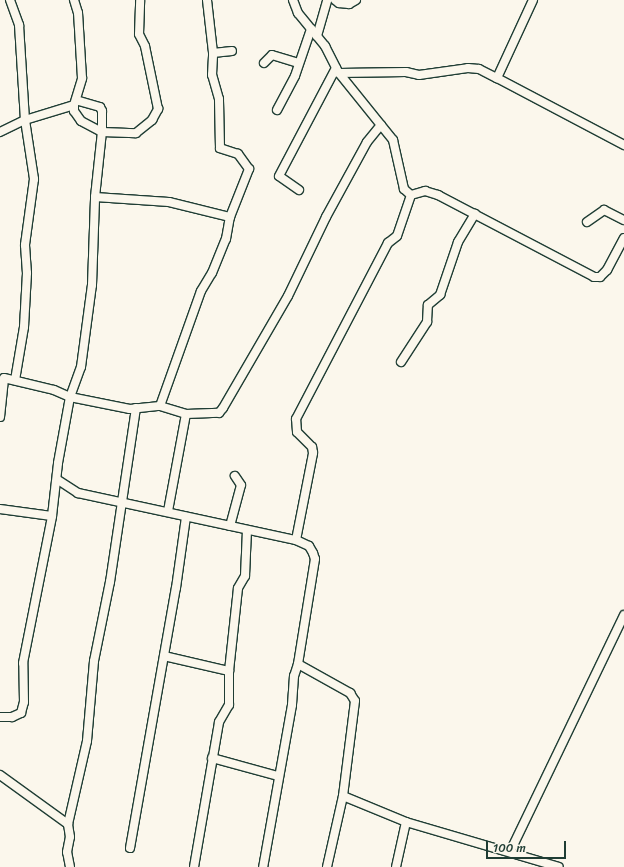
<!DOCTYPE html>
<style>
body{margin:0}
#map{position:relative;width:624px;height:867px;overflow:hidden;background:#fbf7ec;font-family:Sriracha,sans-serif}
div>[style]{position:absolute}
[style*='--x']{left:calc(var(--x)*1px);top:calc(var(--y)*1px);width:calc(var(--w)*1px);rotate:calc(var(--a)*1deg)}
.roads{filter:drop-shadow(1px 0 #1f3d34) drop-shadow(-1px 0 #1f3d34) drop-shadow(0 1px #1f3d34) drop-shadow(0 -1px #1f3d34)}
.minor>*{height:8px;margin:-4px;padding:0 4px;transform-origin:4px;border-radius:4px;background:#fbf7ec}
span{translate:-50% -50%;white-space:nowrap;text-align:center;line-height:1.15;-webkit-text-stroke:4px #fbf7ec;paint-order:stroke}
.scale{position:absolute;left:486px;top:841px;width:80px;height:18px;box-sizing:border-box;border:2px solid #1f3d34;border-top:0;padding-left:5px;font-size:12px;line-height:14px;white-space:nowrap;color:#1f3d34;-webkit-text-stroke:3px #fbf7ec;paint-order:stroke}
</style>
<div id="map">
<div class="roads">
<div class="minor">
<i style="--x:10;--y:0;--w:27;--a:70"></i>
<i style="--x:19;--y:25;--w:95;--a:86.4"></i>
<i style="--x:25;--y:120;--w:60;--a:81.3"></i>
<i style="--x:34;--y:179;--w:67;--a:97.8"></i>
<i style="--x:25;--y:245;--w:28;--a:86"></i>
<i style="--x:27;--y:273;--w:54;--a:93.2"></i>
<i style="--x:24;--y:327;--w:54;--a:99.6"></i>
<i style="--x:207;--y:0;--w:53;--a:83.5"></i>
<i style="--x:293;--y:0;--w:14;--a:69"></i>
<i style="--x:298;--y:13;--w:43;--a:50.7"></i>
<i style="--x:325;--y:46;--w:30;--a:63"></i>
<i style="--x:339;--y:73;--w:86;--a:51.1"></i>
<i style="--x:393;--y:140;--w:50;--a:77.3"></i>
<i style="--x:404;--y:189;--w:9;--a:41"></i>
<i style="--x:335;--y:0;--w:5;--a:37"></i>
<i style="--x:339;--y:3;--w:10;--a:6"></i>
<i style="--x:349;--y:4;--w:8;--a:-30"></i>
<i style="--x:533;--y:0;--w:86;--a:114.8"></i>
<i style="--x:497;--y:78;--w:144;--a:27.8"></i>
<i style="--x:317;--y:36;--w:37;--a:-74"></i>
<i style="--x:264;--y:63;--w:11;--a:-45"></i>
<i style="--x:272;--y:55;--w:28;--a:17"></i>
<i style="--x:339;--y:73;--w:67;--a:-0.9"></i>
<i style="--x:406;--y:72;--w:13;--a:13"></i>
<i style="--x:419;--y:75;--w:49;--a:-8.1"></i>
<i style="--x:468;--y:68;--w:11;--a:5"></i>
<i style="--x:479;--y:69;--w:20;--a:27"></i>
<i style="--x:74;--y:105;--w:6;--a:90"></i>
<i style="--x:74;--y:111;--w:12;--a:55"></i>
<i style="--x:81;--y:121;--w:24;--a:28"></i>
<i style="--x:102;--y:132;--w:21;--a:-90"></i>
<i style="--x:102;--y:111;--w:4;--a:-117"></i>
<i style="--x:100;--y:107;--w:25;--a:-164"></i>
<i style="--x:277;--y:110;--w:38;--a:-62"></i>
<i style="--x:295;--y:76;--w:50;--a:-71.2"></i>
<i style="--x:0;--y:132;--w:28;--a:-26"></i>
<i style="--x:25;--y:120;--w:51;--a:-17"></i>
<i style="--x:74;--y:105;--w:28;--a:-73"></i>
<i style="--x:82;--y:78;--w:65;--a:-93.5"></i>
<i style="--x:78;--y:13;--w:14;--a:-107"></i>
<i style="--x:299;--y:190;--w:24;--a:-145"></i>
<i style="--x:279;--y:176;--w:122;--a:-62.2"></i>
<i style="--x:95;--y:197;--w:74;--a:3.9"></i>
<i style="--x:169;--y:202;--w:63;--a:13.8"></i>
<i style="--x:587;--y:222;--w:21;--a:-35"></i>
<i style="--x:604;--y:210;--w:22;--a:27"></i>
<i style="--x:401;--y:362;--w:48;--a:-57"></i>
<i style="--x:427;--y:322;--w:17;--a:-87"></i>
<i style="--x:428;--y:305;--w:16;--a:-40"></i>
<i style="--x:440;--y:295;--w:56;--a:-71.2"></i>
<i style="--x:458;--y:242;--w:33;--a:-59"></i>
<i style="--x:160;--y:406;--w:122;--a:-70.4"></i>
<i style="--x:201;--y:291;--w:21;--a:-59"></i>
<i style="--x:212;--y:273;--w:37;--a:-68"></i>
<i style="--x:226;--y:239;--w:22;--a:-80"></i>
<i style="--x:230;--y:217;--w:52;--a:-68.4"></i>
<i style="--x:249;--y:169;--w:19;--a:-126"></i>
<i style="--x:238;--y:154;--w:19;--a:-162"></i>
<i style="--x:220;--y:148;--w:49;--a:-91.2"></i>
<i style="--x:219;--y:99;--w:25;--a:-106"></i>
<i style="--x:212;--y:75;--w:22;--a:-87"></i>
<i style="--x:213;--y:53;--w:19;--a:-6"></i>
<i style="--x:186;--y:414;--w:33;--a:-2"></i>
<i style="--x:219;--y:413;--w:6;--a:-51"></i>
<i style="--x:223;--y:408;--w:129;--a:-59.9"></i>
<i style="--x:288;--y:296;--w:88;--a:-64.3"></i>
<i style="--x:326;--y:217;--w:85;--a:-61.3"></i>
<i style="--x:367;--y:142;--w:22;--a:-51"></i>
<i style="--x:0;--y:417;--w:39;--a:-84"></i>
<i style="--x:4;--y:378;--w:51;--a:13.5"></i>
<i style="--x:54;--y:390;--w:17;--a:24"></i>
<i style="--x:70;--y:397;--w:61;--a:11.3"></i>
<i style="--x:130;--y:409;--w:30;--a:-6"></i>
<i style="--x:160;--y:406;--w:27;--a:17"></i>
<i style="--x:186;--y:414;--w:99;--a:100.5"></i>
<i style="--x:58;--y:480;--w:24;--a:33"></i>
<i style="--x:78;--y:493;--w:223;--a:12.2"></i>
<i style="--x:296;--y:540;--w:14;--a:25"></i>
<i style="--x:309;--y:546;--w:8;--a:60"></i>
<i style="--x:313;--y:553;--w:6;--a:72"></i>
<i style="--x:315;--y:559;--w:106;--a:99.2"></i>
<i style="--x:298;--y:664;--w:13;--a:108"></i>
<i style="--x:294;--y:676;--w:29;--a:94"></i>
<i style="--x:292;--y:705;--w:165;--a:100.1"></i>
<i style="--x:0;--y:509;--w:52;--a:7.7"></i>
<i style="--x:230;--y:526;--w:42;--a:-75"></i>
<i style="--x:241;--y:485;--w:11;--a:-124"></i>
<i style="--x:296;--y:540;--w:89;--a:-78.9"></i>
<i style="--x:313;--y:453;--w:6;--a:-99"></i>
<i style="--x:312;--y:447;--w:21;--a:-135"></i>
<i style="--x:297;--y:432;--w:13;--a:-94"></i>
<i style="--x:296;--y:419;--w:199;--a:-62.4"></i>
<i style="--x:388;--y:243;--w:11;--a:-38"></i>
<i style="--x:397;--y:236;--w:43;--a:-71.1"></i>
<i style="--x:411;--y:195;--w:15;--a:-16"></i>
<i style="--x:425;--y:191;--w:14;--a:17"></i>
<i style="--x:438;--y:195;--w:176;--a:27.7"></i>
<i style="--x:594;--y:277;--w:6;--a:0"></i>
<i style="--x:600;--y:277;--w:10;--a:-45"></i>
<i style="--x:607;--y:270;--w:36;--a:-62"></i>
<i style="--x:164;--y:656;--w:67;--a:13"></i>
<i style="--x:298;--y:664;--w:60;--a:29.1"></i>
<i style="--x:350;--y:693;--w:9;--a:58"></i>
<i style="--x:355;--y:701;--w:96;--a:97.2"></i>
<i style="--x:343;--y:796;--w:73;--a:102.7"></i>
<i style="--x:0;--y:717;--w:12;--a:0"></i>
<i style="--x:12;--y:717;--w:10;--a:-24"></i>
<i style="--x:21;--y:713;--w:11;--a:-75"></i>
<i style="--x:24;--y:702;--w:39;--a:-91"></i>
<i style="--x:23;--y:663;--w:150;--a:-78.8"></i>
<i style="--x:52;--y:516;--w:53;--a:-83.5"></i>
<i style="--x:58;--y:463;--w:67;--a:-79.7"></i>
<i style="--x:70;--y:397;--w:32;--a:-70"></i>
<i style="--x:81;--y:367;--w:83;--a:-82.4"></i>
<i style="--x:92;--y:285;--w:88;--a:-88"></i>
<i style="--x:95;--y:197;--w:65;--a:-83.9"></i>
<i style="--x:102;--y:132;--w:34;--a:2"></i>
<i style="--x:136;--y:133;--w:21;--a:-39"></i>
<i style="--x:152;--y:120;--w:13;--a:-61"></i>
<i style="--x:158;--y:109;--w:64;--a:-101.7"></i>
<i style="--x:145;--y:46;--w:13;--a:-117"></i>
<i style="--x:139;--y:34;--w:34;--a:-88"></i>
<i style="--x:212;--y:758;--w:68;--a:15.3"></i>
<i style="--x:0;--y:775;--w:84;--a:35.8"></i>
<i style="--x:343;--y:796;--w:68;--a:22.4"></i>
<i style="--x:406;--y:822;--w:159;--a:16.4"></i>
<i style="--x:130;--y:848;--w:264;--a:-80"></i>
<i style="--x:176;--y:588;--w:72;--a:-82"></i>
<i style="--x:510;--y:852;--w:263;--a:-64.3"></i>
<i style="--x:70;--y:867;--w:15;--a:-101"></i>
<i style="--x:67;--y:852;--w:15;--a:-79"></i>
<i style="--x:70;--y:837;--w:13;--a:-99"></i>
<i style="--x:68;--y:824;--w:85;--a:-77.1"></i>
<i style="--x:87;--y:741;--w:80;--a:-85"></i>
<i style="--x:94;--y:661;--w:81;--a:-78.6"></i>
<i style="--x:110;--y:582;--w:176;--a:-81.5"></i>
<i style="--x:194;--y:867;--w:147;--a:-80.2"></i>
<i style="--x:219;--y:722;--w:20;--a:-60"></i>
<i style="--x:229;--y:705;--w:34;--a:-90"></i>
<i style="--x:229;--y:671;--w:83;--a:-83.8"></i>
<i style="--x:238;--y:588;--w:14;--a:-60"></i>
<i style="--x:245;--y:576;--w:46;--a:-87.5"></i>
<i style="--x:396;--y:867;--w:46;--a:-77.5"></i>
</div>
</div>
<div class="scale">100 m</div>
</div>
